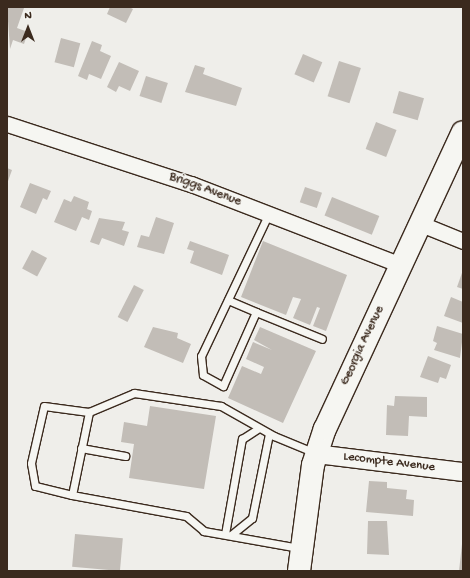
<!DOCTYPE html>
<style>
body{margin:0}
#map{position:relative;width:470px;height:578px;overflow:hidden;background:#efeeea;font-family:"Gochi Hand",sans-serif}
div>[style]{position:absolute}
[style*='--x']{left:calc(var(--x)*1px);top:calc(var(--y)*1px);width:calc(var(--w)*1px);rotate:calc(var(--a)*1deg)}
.building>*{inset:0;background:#c2bdb7;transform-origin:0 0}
.roads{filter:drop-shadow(1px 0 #3b2a1e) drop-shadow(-1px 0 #3b2a1e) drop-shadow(0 1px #3b2a1e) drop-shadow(0 -1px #3b2a1e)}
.service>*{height:7px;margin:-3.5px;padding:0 3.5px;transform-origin:3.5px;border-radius:3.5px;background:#f6f6f2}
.minor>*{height:15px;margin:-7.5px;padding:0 7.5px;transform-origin:7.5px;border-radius:7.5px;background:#f6f6f2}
.tertiary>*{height:18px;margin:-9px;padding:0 9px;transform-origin:9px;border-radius:9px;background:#f6f6f2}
.primary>*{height:22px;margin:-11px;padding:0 11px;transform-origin:11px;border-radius:11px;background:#f6f6f2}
span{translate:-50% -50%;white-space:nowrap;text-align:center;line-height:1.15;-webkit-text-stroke:3px #f6f6f2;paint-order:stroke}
.street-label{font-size:13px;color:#3b2a1e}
.frame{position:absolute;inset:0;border:8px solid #3b2a1e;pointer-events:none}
.north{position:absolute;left:8px;top:8px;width:40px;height:40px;-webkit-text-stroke:3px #f6f6f2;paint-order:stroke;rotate:0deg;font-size:11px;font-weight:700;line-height:16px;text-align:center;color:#3b2a1e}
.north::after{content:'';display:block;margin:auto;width:14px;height:18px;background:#3b2a1e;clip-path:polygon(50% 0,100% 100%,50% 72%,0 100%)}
</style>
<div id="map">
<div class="building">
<i style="clip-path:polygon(7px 7px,24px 8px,17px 28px,28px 32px,24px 44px,13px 40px,10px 49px)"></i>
<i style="clip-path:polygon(110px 7px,129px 7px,133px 9px,126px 23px,107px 14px)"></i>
<i style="left:61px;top:38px;width:20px;height:25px;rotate:15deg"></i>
<i style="clip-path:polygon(92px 41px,102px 45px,100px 51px,111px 56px,101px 79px,89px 74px,87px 80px,78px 76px)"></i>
<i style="left:303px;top:54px;width:21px;height:22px;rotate:23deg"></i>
<i style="left:339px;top:61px;width:23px;height:37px;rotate:18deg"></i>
<i style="clip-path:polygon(119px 62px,139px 71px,130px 91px,119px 86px,116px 92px,107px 87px)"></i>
<i style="clip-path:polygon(195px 65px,205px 68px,203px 74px,242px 88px,236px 106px,185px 92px)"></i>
<i style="left:146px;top:76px;width:23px;height:21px;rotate:18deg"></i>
<i style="left:399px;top:91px;width:26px;height:23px;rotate:16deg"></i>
<i style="left:376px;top:122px;width:22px;height:29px;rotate:21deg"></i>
<i style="clip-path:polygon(7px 168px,12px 170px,7px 184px)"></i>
<i style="clip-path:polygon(30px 183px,51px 191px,47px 200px,43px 198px,36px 214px,20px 207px)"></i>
<i style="left:305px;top:187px;width:18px;height:16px;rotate:19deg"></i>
<i style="clip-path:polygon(74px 196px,89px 202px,87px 209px,92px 211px,89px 220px,82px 217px,76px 231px,54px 222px,64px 199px,71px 202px)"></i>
<i style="left:332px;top:197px;width:51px;height:20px;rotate:22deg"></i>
<i style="clip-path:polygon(156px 217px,174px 223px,164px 254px,137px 247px,141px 235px,149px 237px)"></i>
<i style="clip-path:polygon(99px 218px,125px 222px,122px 230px,129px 232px,124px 246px,102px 238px,99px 245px,90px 242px)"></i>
<i style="clip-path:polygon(190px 241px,229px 255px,222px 275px,190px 263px,194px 251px,187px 249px)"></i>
<i style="clip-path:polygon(263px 241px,347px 275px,326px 331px,313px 326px,320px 308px,317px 307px,310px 325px,293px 318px,301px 299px,293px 297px,286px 315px,241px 297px)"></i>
<i style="left:32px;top:250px;width:17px;height:21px;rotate:28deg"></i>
<i style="clip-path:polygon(463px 270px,463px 289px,457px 287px)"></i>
<i style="left:134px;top:285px;width:11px;height:36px;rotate:27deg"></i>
<i style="clip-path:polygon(451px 297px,463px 302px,463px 323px,444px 316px)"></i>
<i style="clip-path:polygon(437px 326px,463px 334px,460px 358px,434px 350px,437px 343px,433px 341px)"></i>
<i style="clip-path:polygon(153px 327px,178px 333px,177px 338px,191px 344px,183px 363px,144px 347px)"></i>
<i style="clip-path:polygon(260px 327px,316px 351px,283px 423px,228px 398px,242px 366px,261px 374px,264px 367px,246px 359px,253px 342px,272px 350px,254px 340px)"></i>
<i style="clip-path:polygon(428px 356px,451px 365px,446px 379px,440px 377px,438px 383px,420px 377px)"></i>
<i style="clip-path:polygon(395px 396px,427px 397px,427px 417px,409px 416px,408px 436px,386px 435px,387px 405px,394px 406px)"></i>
<i style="clip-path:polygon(150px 406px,216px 416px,204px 489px,129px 478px,134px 444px,121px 442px,124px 422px,147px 426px)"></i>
<i style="clip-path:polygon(369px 481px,387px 482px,387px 488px,407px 490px,406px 499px,414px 500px,413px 516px,366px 512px)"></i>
<i style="clip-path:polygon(368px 521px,387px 521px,389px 555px,367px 554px)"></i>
<i style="left:75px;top:534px;width:48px;height:33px;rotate:5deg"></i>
<i style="clip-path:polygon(462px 544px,463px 571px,459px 571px)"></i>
</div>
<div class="roads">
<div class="service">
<i style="--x:269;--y:213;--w:158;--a:115.4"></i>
<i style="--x:201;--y:356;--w:19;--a:84"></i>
<i style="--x:203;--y:375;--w:23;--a:29"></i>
<i style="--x:223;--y:386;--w:81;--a:-66"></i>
<i style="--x:256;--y:312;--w:71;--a:22.2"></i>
<i style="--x:228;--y:300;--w:30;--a:23"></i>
<i style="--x:81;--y:448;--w:45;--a:10.3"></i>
<i style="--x:72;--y:495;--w:38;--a:-166"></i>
<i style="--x:35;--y:486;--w:23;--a:-100"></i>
<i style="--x:31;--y:463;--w:58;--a:-77.2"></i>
<i style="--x:44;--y:406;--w:45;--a:7.6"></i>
<i style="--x:225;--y:534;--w:97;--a:-79.9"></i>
<i style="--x:242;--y:439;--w:20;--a:-33"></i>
<i style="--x:231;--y:535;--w:27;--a:-39"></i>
<i style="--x:252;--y:518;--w:86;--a:-78.6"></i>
<i style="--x:299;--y:548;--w:97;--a:-169.9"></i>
<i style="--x:204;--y:531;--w:23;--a:-140"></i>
<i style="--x:186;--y:516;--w:116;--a:-169.6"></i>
<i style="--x:72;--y:495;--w:85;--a:-78.4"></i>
<i style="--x:89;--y:412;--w:49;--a:-22.9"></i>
<i style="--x:134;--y:393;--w:88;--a:8.5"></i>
<i style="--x:221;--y:406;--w:61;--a:29.5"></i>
<i style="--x:274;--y:436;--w:44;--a:22.5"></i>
</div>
<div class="minor">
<i style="--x:7;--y:124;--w:194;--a:18.1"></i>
<i style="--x:191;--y:184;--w:225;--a:21.1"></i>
<i style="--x:421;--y:224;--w:45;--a:22"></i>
</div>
<div class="tertiary">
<i style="--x:316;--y:454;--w:148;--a:7"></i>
</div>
<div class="primary">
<i style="--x:299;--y:571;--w:107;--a:-82.5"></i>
<i style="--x:313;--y:465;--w:38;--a:-72"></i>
<i style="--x:325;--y:429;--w:327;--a:-65.1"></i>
</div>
</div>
<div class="street-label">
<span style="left:205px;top:190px;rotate:20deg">Briggs Avenue</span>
<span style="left:363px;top:346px;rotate:-65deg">Georgia Avenue</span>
<span style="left:389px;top:463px;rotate:7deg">Lecompte Avenue</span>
</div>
<div class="frame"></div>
<div class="north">N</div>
</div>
